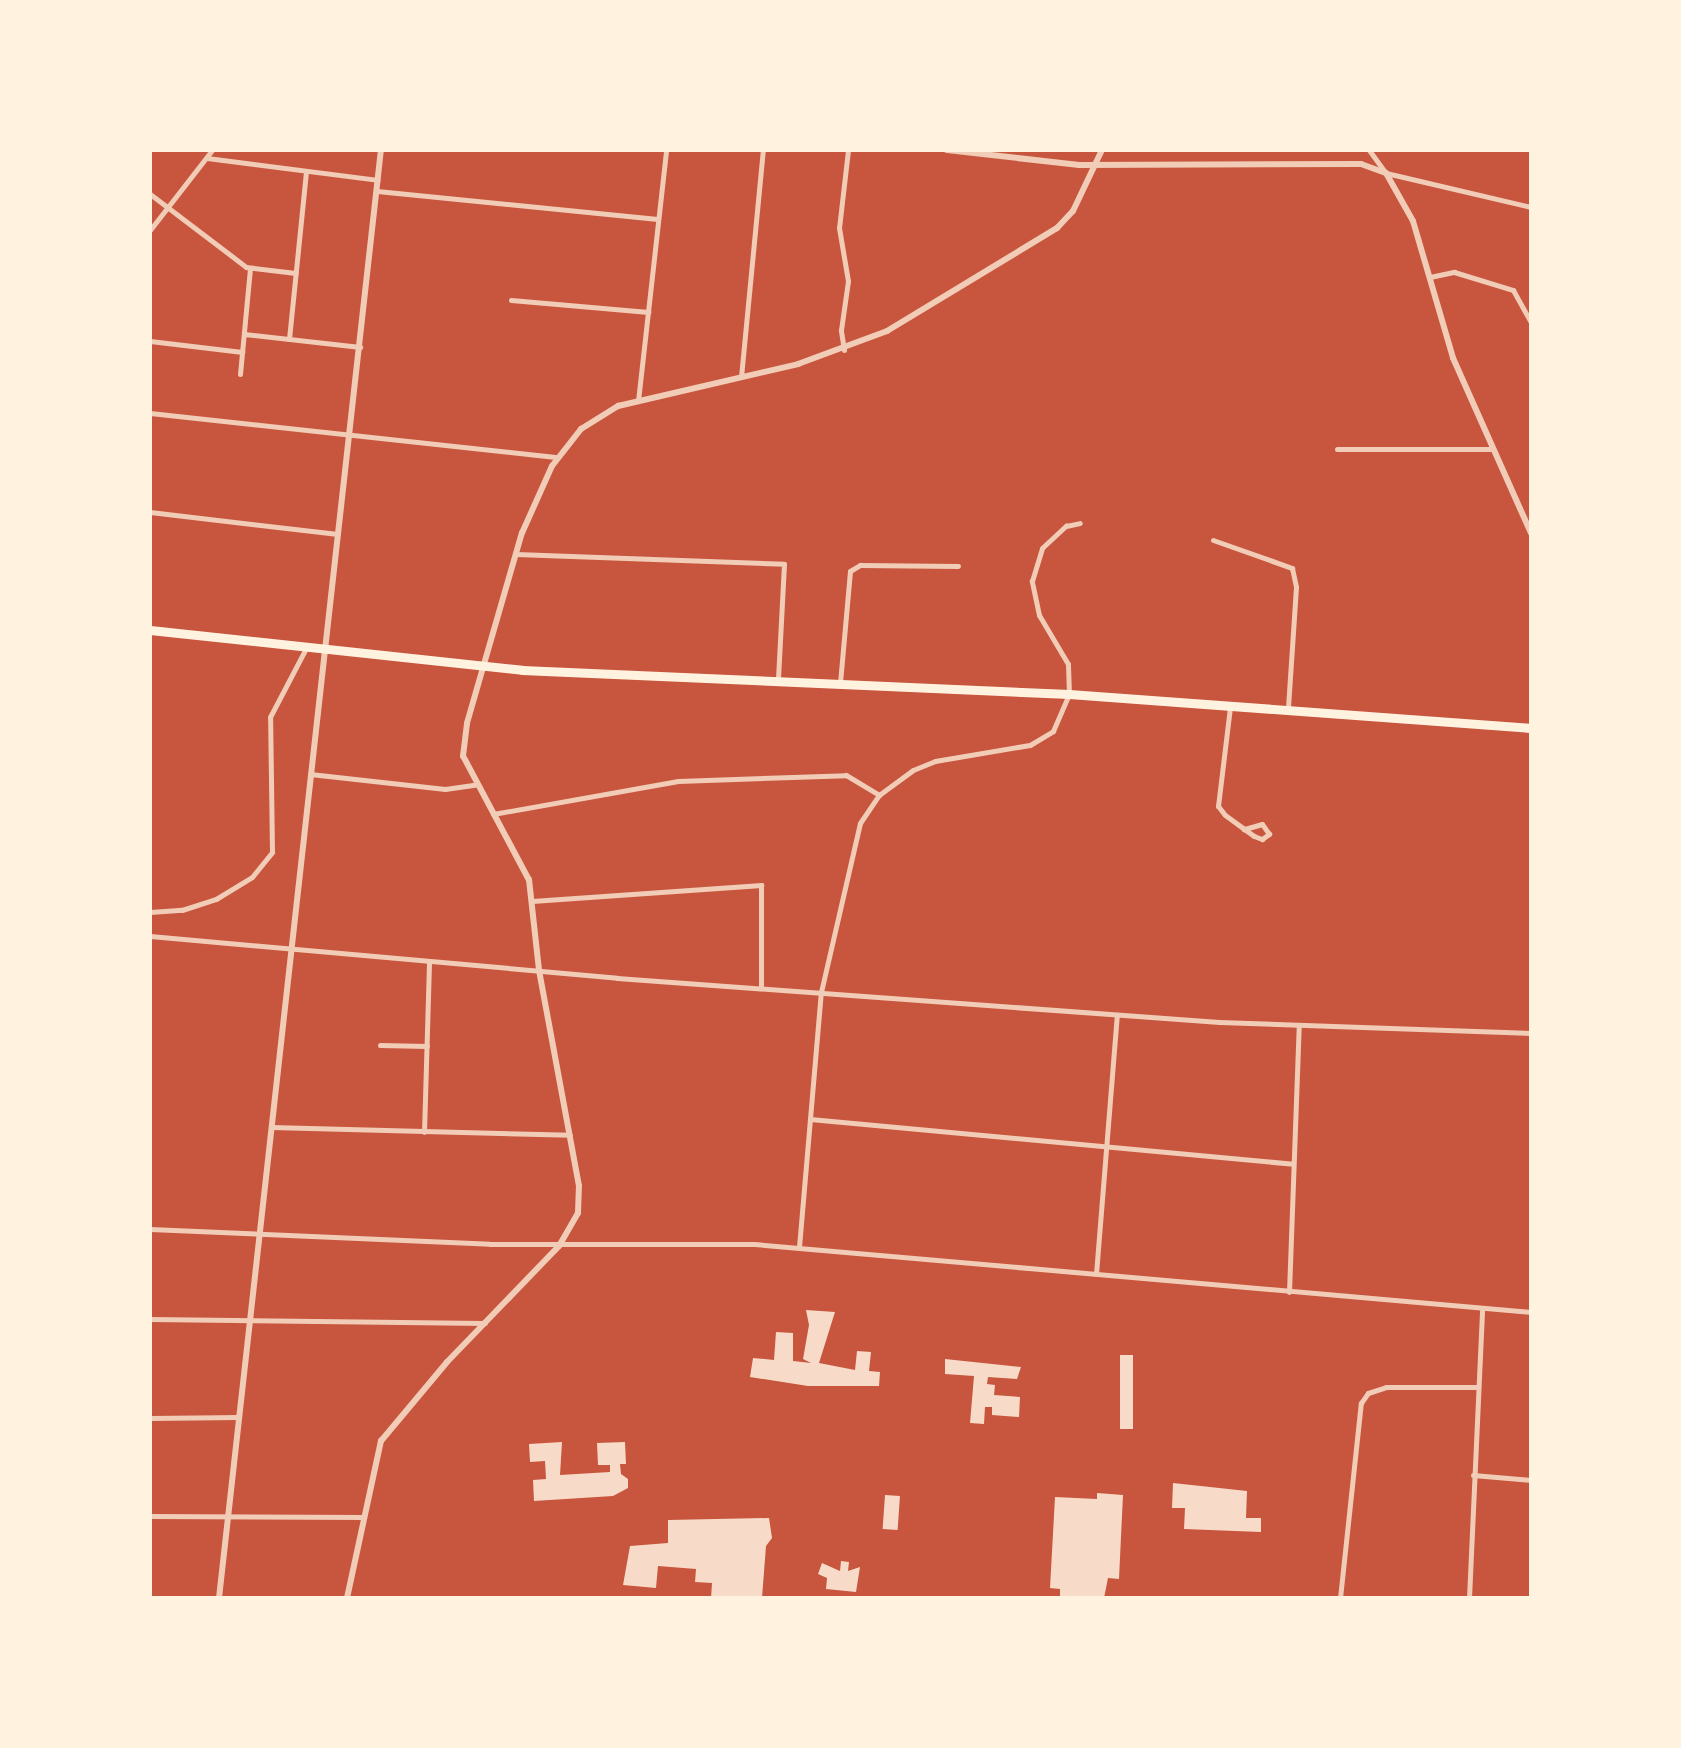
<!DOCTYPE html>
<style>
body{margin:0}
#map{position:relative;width:1681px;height:1748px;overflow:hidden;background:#c8553d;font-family:Montserrat,sans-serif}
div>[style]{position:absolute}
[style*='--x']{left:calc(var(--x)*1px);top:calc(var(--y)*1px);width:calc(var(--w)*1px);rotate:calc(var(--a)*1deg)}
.building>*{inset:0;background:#f7dbc8;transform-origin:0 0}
.minor>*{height:5px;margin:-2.5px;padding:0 2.5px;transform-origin:2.5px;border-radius:2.5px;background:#f1ccb7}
.tertiary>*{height:6px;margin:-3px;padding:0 3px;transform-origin:3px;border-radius:3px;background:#f1ccb7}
.trunk>*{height:9px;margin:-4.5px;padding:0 4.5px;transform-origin:4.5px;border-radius:4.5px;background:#fff3e0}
span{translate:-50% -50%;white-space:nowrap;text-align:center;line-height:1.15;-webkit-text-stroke:8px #fff3e0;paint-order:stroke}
.frame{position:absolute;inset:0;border:152px solid #fff3e0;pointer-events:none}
</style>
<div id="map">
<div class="building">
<i style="clip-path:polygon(806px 1310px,835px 1312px,819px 1363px,855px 1370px,857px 1351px,871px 1352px,869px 1371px,880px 1372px,879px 1386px,808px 1386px,750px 1377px,753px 1358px,774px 1360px,776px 1332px,793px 1333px,793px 1361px,811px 1363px,803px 1359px,809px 1325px)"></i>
<i style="left:1120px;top:1355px;width:13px;height:74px"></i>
<i style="clip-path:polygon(945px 1359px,1021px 1367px,1017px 1379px,988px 1377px,987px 1384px,995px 1385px,994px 1395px,1020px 1397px,1019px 1417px,992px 1415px,992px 1407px,985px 1407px,984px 1424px,970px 1423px,974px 1376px,945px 1374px)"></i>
<i style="clip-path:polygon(562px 1442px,560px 1475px,610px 1472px,610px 1465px,598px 1465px,597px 1443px,625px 1442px,626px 1464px,620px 1464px,621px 1474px,628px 1479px,628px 1488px,613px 1496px,534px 1501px,533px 1480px,546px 1479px,545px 1461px,530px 1462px,529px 1444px)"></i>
<i style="clip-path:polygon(1173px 1483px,1247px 1491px,1246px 1518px,1261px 1518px,1261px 1532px,1184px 1529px,1185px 1508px,1172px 1508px)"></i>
<i style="clip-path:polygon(1097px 1493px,1123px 1495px,1119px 1579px,1108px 1578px,1104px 1598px,1060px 1598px,1060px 1589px,1050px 1588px,1055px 1497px,1097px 1499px)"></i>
<i style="left:885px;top:1495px;width:15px;height:34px;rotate:4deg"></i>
<i style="clip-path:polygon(769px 1518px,772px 1538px,766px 1546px,762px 1598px,711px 1598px,712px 1583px,695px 1582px,696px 1569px,658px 1566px,656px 1588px,623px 1585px,630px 1546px,668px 1543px,668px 1520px)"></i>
<i style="clip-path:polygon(841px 1561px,849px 1562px,848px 1571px,860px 1567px,856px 1592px,826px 1589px,827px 1578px,818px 1574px,822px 1563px,840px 1571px)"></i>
</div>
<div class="minor">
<i style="--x:1369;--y:150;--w:29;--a:54"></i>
<i style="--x:1386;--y:173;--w:149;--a:13.2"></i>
<i style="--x:207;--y:158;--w:172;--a:7.3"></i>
<i style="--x:377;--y:191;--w:282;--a:5.7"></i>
<i style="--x:150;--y:194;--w:121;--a:37.2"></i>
<i style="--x:246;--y:267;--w:50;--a:6.8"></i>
<i style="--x:150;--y:230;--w:101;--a:-52.2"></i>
<i style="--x:1430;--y:277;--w:25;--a:-12"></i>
<i style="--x:1454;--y:272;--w:62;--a:17"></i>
<i style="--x:1513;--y:290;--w:37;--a:61"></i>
<i style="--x:511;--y:300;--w:138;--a:5"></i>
<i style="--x:244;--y:334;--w:117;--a:6.4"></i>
<i style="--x:289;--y:339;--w:168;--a:-84.2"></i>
<i style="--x:150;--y:341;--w:93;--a:6.8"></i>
<i style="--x:844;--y:350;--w:20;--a:-99"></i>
<i style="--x:841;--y:330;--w:49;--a:-81.9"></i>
<i style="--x:848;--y:281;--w:54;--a:-99.6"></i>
<i style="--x:839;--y:228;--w:79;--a:-83.4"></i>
<i style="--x:240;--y:374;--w:106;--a:-84.6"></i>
<i style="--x:741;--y:377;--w:228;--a:-84.5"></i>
<i style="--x:638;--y:401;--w:253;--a:-83.6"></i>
<i style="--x:150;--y:413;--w:410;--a:6.2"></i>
<i style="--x:1337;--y:449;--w:154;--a:0"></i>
<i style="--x:150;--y:512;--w:189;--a:6.7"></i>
<i style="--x:1213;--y:540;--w:84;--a:19.5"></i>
<i style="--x:1292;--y:568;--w:19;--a:78"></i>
<i style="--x:1296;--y:587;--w:122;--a:93.8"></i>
<i style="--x:516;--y:554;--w:268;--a:2.1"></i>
<i style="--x:784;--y:564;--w:116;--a:93"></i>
<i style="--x:840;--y:683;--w:112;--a:-84.9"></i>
<i style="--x:850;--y:571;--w:12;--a:-31"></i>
<i style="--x:860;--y:565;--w:98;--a:0.6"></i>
<i style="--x:1230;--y:707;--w:100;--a:96.9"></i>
<i style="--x:1218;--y:806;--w:11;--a:52"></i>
<i style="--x:1225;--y:815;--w:24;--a:36"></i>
<i style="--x:1244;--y:829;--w:12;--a:35"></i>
<i style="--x:1254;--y:836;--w:9;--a:21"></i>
<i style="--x:1262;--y:839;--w:9;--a:-36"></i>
<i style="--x:1269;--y:834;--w:12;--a:-125"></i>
<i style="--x:1262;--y:824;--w:19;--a:164"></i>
<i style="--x:310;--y:774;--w:136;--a:6.3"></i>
<i style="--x:445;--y:789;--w:30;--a:-8"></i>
<i style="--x:493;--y:814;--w:188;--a:-10.1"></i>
<i style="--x:678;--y:781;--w:168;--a:-2"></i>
<i style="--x:846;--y:775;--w:39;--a:31"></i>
<i style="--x:532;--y:901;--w:230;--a:-4"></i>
<i style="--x:761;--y:885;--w:102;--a:90"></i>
<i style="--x:150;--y:912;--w:32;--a:-4"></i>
<i style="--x:182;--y:910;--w:36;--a:-18"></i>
<i style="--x:216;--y:899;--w:42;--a:-31.4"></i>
<i style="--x:252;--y:877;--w:32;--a:-51"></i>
<i style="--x:272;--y:852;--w:135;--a:-90.8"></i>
<i style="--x:270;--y:717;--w:78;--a:-62.4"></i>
<i style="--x:150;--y:936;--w:469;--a:5.1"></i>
<i style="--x:617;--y:978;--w:604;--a:4.18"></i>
<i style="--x:1219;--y:1022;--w:312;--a:2"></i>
<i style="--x:380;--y:1045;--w:47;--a:1.2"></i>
<i style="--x:810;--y:1119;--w:485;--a:5.3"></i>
<i style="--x:271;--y:1127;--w:299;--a:1.5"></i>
<i style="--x:424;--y:1132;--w:170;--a:-88.3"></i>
<i style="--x:150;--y:1229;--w:340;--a:2.5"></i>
<i style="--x:490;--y:1244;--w:264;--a:0"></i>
<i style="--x:754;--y:1244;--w:780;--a:5"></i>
<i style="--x:799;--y:1247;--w:256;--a:-85.1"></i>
<i style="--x:821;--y:992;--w:173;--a:-77"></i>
<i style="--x:860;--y:823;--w:34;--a:-56"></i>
<i style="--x:879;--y:795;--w:42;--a:-36.3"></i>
<i style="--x:913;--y:770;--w:24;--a:-22"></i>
<i style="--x:935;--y:761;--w:96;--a:-9.6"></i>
<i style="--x:1030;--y:745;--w:27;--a:-31"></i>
<i style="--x:1053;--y:731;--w:40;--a:-66.6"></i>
<i style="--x:1069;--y:694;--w:30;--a:-92"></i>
<i style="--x:1068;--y:664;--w:57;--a:-120.6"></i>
<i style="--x:1039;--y:615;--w:35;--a:-102"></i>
<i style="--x:1032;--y:581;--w:34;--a:-73"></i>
<i style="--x:1042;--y:548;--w:33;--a:-43"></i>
<i style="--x:1066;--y:526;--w:14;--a:-12"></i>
<i style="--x:1096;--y:1274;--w:260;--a:-85.4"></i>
<i style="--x:1289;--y:1292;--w:267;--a:-87.9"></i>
<i style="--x:150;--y:1319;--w:335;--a:0.7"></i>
<i style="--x:150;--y:1418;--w:89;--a:-0.6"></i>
<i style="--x:1473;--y:1475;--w:58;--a:4.9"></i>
<i style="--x:150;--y:1516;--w:214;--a:0.3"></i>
<i style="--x:1340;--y:1598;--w:196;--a:-83.9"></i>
<i style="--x:1361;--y:1403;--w:12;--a:-55"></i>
<i style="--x:1368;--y:1393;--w:19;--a:-18"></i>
<i style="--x:1386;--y:1387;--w:91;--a:0"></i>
<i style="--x:1469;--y:1598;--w:288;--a:-87.4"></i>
</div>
<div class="tertiary">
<i style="--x:947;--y:150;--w:133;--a:6.5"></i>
<i style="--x:1079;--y:165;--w:282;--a:-0.2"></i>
<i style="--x:1361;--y:164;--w:27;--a:20"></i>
<i style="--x:1386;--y:173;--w:55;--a:60.6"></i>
<i style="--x:1413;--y:221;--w:143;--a:73.7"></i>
<i style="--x:1453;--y:358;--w:192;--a:66"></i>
<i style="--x:219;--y:1598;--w:1457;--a:-83.62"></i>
<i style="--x:347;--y:1598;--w:161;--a:-77.8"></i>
<i style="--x:381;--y:1441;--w:103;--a:-50.1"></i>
<i style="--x:447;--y:1362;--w:161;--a:-46"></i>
<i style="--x:559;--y:1246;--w:38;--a:-60"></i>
<i style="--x:578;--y:1213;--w:27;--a:-88"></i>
<i style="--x:579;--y:1186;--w:220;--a:-100.5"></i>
<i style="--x:539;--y:970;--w:91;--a:-96.3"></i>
<i style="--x:529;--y:880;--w:140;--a:-118"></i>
<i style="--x:463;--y:756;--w:33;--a:-83"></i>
<i style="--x:467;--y:723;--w:198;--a:-73.9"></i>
<i style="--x:522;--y:533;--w:73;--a:-65.9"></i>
<i style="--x:552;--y:466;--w:47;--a:-51.9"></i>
<i style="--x:581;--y:429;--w:44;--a:-31.9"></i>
<i style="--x:618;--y:406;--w:185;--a:-13.1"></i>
<i style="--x:798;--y:364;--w:95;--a:-20.3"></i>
<i style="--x:887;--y:331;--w:199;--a:-31.2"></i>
<i style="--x:1057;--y:228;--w:23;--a:-47"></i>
<i style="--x:1073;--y:211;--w:68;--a:-64.6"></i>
</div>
<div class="trunk">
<i style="--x:150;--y:630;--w:374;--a:6.1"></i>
<i style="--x:522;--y:670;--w:548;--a:2.51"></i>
<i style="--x:1069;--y:694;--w:463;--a:4.2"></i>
</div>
<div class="frame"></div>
</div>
